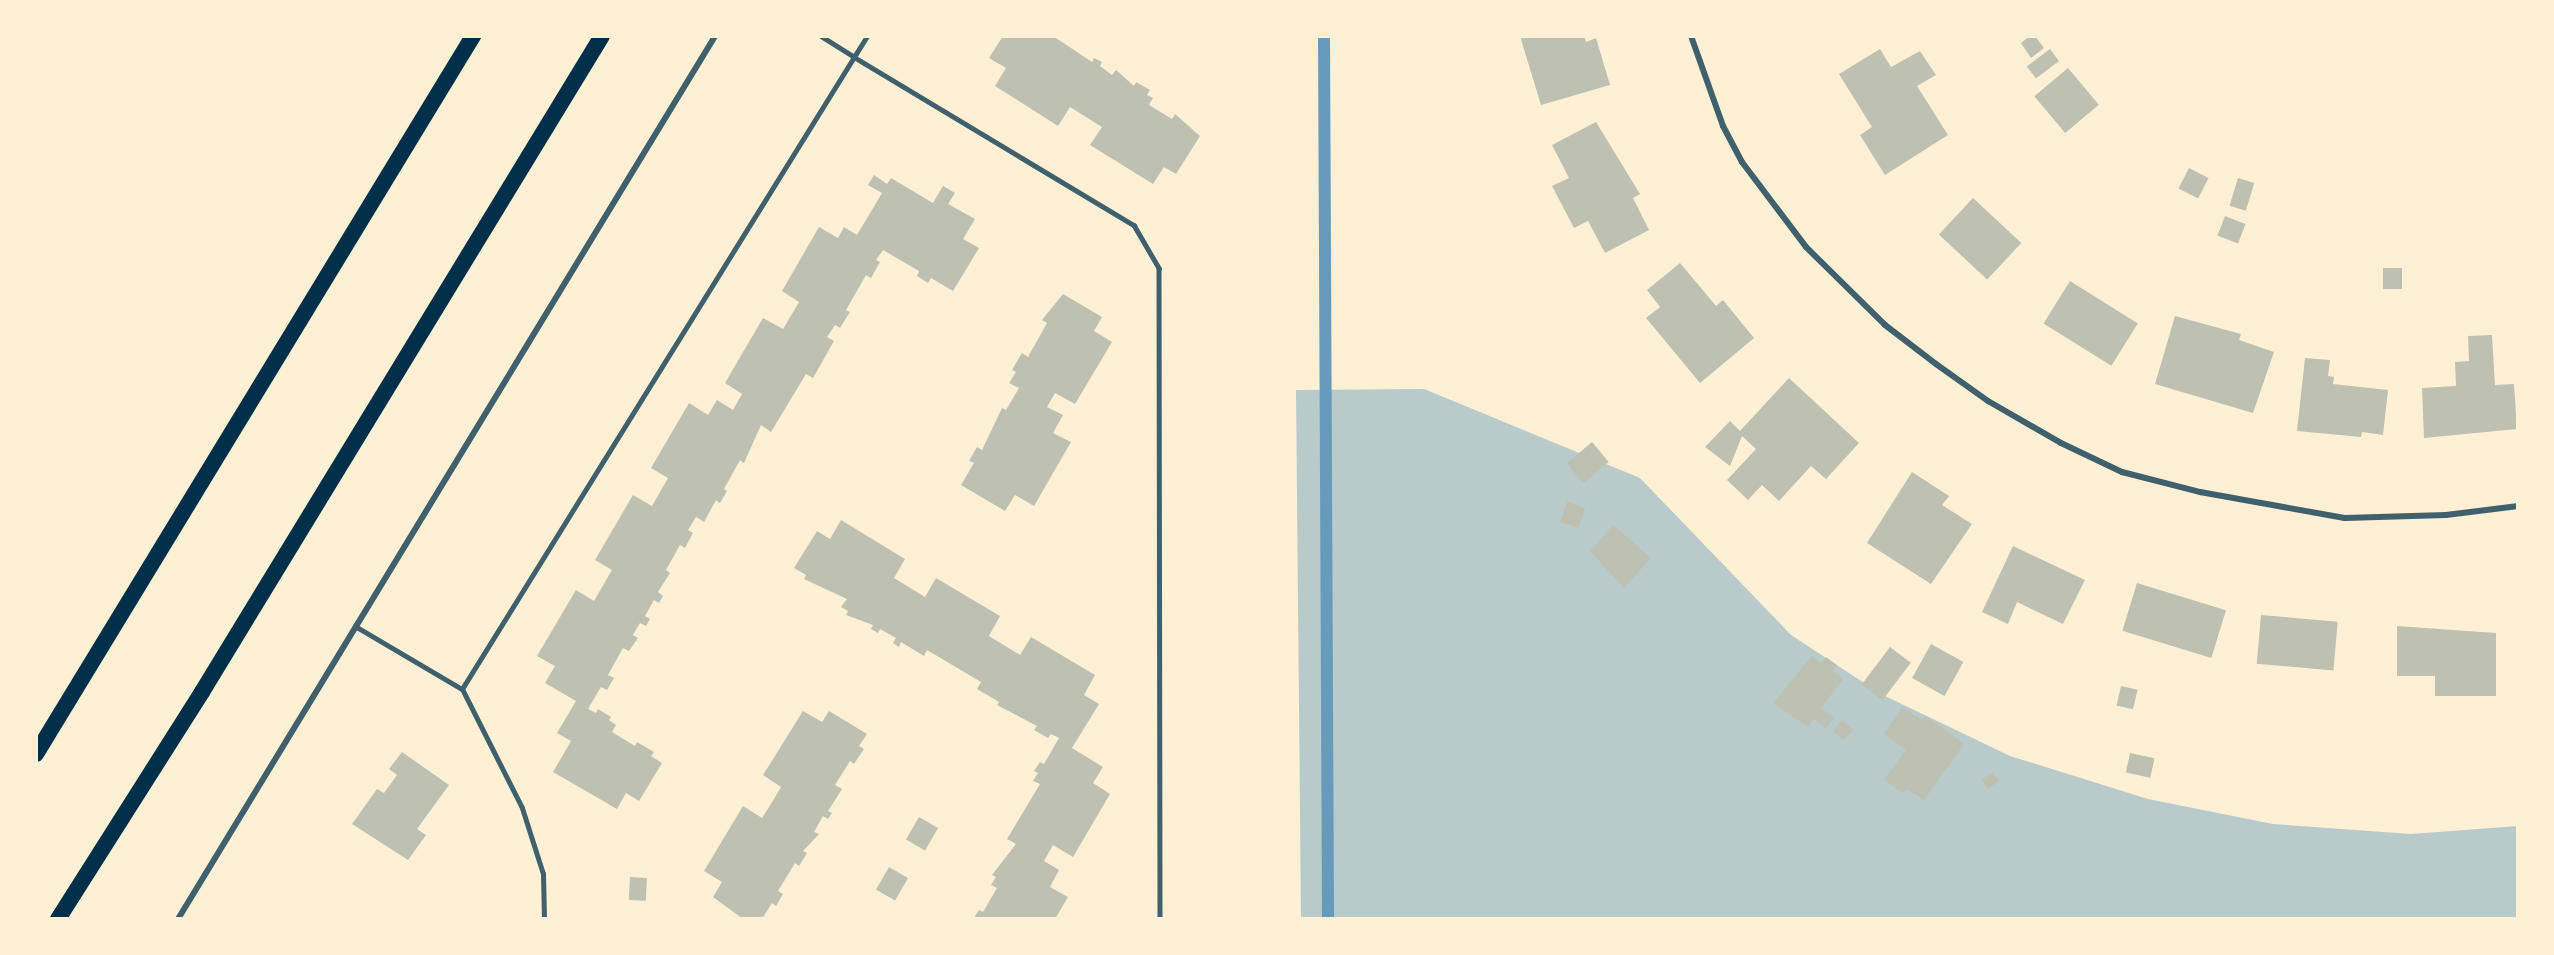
<!DOCTYPE html>
<style>
body{margin:0}
#map{position:relative;width:2554px;height:955px;overflow:hidden;background:#fdf0d5;font-family:"Open Sans",sans-serif}
div>[style]{position:absolute}
[style*='--x']{left:calc(var(--x)*1px);top:calc(var(--y)*1px);width:calc(var(--w)*1px);rotate:calc(var(--a)*1deg)}
.green>*{inset:0;background:#b9caca}
.stream>*{height:12px;margin:-6px;padding:0 6px;transform-origin:6px;border-radius:6px;background:#669bbc}
.building>*{inset:0;background:#bec0b2;transform-origin:0 0}
.service>*{height:4.5px;margin:-2.25px;padding:0 2.25px;transform-origin:2.25px;border-radius:2.25px;background:#3f606c}
.minor>*{height:6px;margin:-3px;padding:0 3px;transform-origin:3px;border-radius:3px;background:#3f606c}
.trunk>*{height:16px;margin:-8px;padding:0 8px;transform-origin:8px;border-radius:8px;background:#003049}
span{translate:-50% -50%;white-space:nowrap;text-align:center;line-height:1.15;-webkit-text-stroke:4.5px #fdf0d5;paint-order:stroke}
.frame{position:absolute;inset:0;border:38px solid #fdf0d5;pointer-events:none}
</style>
<div id="map">
<div class="green">
<i style="clip-path:polygon(1424px 389px,1640px 478px,1791px 635px,1881px 694px,2010px 756px,2148px 799px,2273px 824px,2411px 834px,2518px 826px,2518px 919px,1301px 919px,1296px 390px)"></i>
</div>
<div class="stream">
<i style="--x:1324;--y:36;--w:883;--a:89.74"></i>
</div>
<div class="building">
<i style="clip-path:polygon(1003px 36px,1053px 36px,1092px 62px,1094px 58px,1102px 62px,1100px 66px,1112px 75px,1116px 70px,1134px 86px,1136px 82px,1150px 90px,1147px 95px,1153px 98px,1149px 105px,1172px 119px,1175px 114px,1200px 136px,1176px 174px,1164px 167px,1153px 184px,1090px 145px,1102px 127px,1070px 107px,1058px 126px,995px 86px,1006px 68px,989px 58px)"></i>
<i style="clip-path:polygon(1520px 36px,1584px 36px,1586px 42px,1596px 38px,1610px 85px,1541px 105px)"></i>
<i style="clip-path:polygon(2030px 36px,2035px 36px,2044px 48px,2031px 58px,2021px 43px)"></i>
<i style="clip-path:polygon(1880px 49px,1891px 67px,1920px 51px,1936px 75px,1917px 86px,1948px 135px,1885px 175px,1860px 135px,1872px 127px,1839px 74px)"></i>
<i style="left:2050px;top:49px;width:15px;height:29px;rotate:53deg"></i>
<i style="left:2068px;top:68px;width:48px;height:44px;rotate:50deg"></i>
<i style="clip-path:polygon(1596px 122px,1640px 194px,1633px 198px,1649px 230px,1605px 253px,1588px 221px,1574px 228px,1552px 186px,1569px 178px,1552px 145px)"></i>
<i style="left:2189px;top:168px;width:22px;height:23px;rotate:27deg"></i>
<i style="clip-path:polygon(874px 175px,887px 184px,891px 178px,933px 203px,943px 186px,955px 193px,948px 204px,975px 219px,963px 239px,979px 248px,953px 291px,931px 278px,928px 283px,917px 276px,919px 271px,883px 250px,876px 260px,880px 262px,871px 278px,866px 275px,846px 310px,850px 312px,840px 328px,835px 325px,827px 337px,834px 341px,813px 378px,806px 374px,771px 432px,761px 425px,744px 463px,740px 460px,724px 489px,727px 491px,720px 503px,716px 500px,704px 522px,696px 517px,688px 530px,693px 533px,685px 548px,680px 545px,666px 570px,670px 573px,658px 592px,663px 596px,659px 603px,654px 600px,645px 616px,650px 619px,646px 626px,640px 623px,633px 635px,638px 638px,629px 651px,623px 648px,608px 675px,614px 678px,607px 690px,601px 687px,588px 709px,596px 713px,598px 709px,611px 717px,609px 720px,616px 725px,612px 732px,635px 746px,637px 742px,654px 752px,651px 756px,662px 763px,639px 801px,626px 793px,617px 809px,553px 772px,571px 741px,557px 733px,576px 701px,545px 683px,555px 666px,537px 656px,576px 590px,594px 601px,612px 570px,595px 560px,633px 495px,652px 506px,668px 478px,651px 468px,689px 403px,708px 415px,717px 400px,733px 410px,742px 394px,725px 383px,763px 318px,783px 329px,799px 302px,782px 291px,819px 227px,838px 238px,844px 227px,857px 235px,882px 193px,868px 185px)"></i>
<i style="left:2238px;top:178px;width:17px;height:29px;rotate:17deg"></i>
<i style="left:1973px;top:198px;width:66px;height:50px;rotate:43deg"></i>
<i style="left:2225px;top:216px;width:22px;height:21px;rotate:21deg"></i>
<i style="clip-path:polygon(1680px 263px,1716px 306px,1723px 300px,1754px 338px,1700px 383px,1646px 318px,1660px 307px,1647px 290px)"></i>
<i style="left:2383px;top:268px;width:19px;height:21px"></i>
<i style="left:2070px;top:281px;width:80px;height:50px;rotate:32deg"></i>
<i style="clip-path:polygon(1063px 294px,1102px 317px,1094px 331px,1112px 342px,1075px 404px,1055px 393px,1047px 407px,1063px 415px,1053px 433px,1071px 442px,1034px 506px,1015px 495px,1005px 511px,961px 485px,974px 463px,969px 461px,977px 447px,982px 450px,1002px 408px,1006px 410px,1019px 388px,1009px 383px,1016px 372px,1012px 370px,1022px 353px,1028px 357px,1047px 323px,1042px 320px)"></i>
<i style="clip-path:polygon(2175px 316px,2241px 334px,2239px 340px,2274px 352px,2253px 413px,2155px 384px)"></i>
<i style="clip-path:polygon(2492px 335px,2495px 385px,2514px 384px,2517px 429px,2424px 438px,2422px 388px,2456px 386px,2455px 362px,2469px 361px,2468px 336px)"></i>
<i style="clip-path:polygon(2305px 358px,2330px 360px,2328px 376px,2334px 377px,2333px 384px,2388px 390px,2383px 435px,2362px 432px,2361px 437px,2297px 431px)"></i>
<i style="clip-path:polygon(1789px 378px,1859px 443px,1826px 479px,1811px 466px,1779px 501px,1762px 485px,1748px 500px,1727px 480px,1756px 449px,1742px 436px,1730px 466px,1705px 447px,1730px 421px,1740px 431px)"></i>
<i style="left:1592px;top:442px;width:26px;height:33px;rotate:50deg"></i>
<i style="clip-path:polygon(1912px 472px,1949px 496px,1942px 505px,1972px 524px,1931px 584px,1867px 543px)"></i>
<i style="left:1567px;top:502px;width:19px;height:21px;rotate:18deg"></i>
<i style="clip-path:polygon(841px 520px,905px 559px,894px 578px,925px 597px,936px 578px,1000px 616px,989px 636px,1020px 655px,1031px 637px,1095px 675px,1084px 695px,1099px 704px,1072px 748px,1103px 767px,1093px 783px,1110px 794px,1073px 857px,1053px 845px,1044px 861px,1059px 870px,1050px 887px,1068px 897px,1055px 919px,973px 919px,979px 910px,983px 912px,997px 888px,991px 885px,996px 877px,992px 875px,1016px 844px,1007px 839px,1040px 784px,1033px 781px,1038px 773px,1034px 771px,1040px 762px,1044px 764px,1059px 738px,1051px 734px,1048px 738px,1034px 730px,1037px 726px,997px 705px,999px 702px,977px 689px,981px 682px,927px 650px,924px 656px,901px 642px,899px 647px,893px 643px,896px 638px,880px 629px,878px 633px,871px 629px,873px 625px,846px 615px,848px 611px,841px 607px,847px 599px,804px 579px,806px 575px,794px 568px,817px 531px,830px 539px)"></i>
<i style="clip-path:polygon(1613px 525px,1651px 558px,1624px 588px,1590px 551px)"></i>
<i style="clip-path:polygon(2013px 546px,2085px 580px,2063px 624px,2017px 602px,2008px 624px,1982px 612px)"></i>
<i style="left:2137px;top:583px;width:93px;height:50px;rotate:17deg"></i>
<i style="left:2261px;top:615px;width:77px;height:49px;rotate:5deg"></i>
<i style="clip-path:polygon(2397px 626px,2496px 633px,2496px 696px,2435px 696px,2435px 676px,2397px 676px)"></i>
<i style="left:1931px;top:644px;width:37px;height:39px;rotate:29deg"></i>
<i style="left:1890px;top:647px;width:26px;height:47px;rotate:37deg"></i>
<i style="clip-path:polygon(1812px 656px,1821px 663px,1826px 657px,1837px 665px,1833px 671px,1843px 679px,1821px 708px,1834px 718px,1826px 728px,1814px 719px,1808px 727px,1773px 703px)"></i>
<i style="left:2121px;top:686px;width:17px;height:20px;rotate:13deg"></i>
<i style="clip-path:polygon(1902px 707px,1922px 720px,1925px 716px,1964px 744px,1924px 800px,1907px 789px,1903px 793px,1884px 780px,1906px 750px,1884px 734px)"></i>
<i style="clip-path:polygon(803px 711px,822px 722px,829px 711px,867px 734px,859px 746px,864px 749px,854px 764px,850px 761px,835px 785px,842px 789px,828px 811px,832px 813px,828px 819px,823px 816px,814px 832px,819px 834px,803px 851px,807px 853px,799px 866px,795px 863px,778px 891px,783px 894px,776px 906px,772px 903px,762px 919px,743px 919px,713px 897px,722px 882px,704px 871px,743px 806px,762px 818px,774px 799px,781px 787px,763px 775px)"></i>
<i style="left:1842px;top:720px;width:15px;height:14px;rotate:42deg"></i>
<i style="clip-path:polygon(402px 752px,449px 785px,417px 829px,426px 835px,408px 860px,352px 824px,377px 789px,384px 793px,397px 775px,389px 769px)"></i>
<i style="left:2130px;top:753px;width:25px;height:20px;rotate:12deg"></i>
<i style="left:1993px;top:772px;width:11px;height:14px;rotate:56deg"></i>
<i style="left:919px;top:817px;width:22px;height:26px;rotate:30deg"></i>
<i style="left:889px;top:867px;width:22px;height:26px;rotate:30deg"></i>
<i style="left:630px;top:877px;width:17px;height:23px;rotate:3deg"></i>
</div>
<div class="service">
<i style="--x:821;--y:36;--w:39;--a:32"></i>
<i style="--x:854;--y:57;--w:25;--a:-58"></i>
<i style="--x:355;--y:626;--w:124;--a:30.5"></i>
<i style="--x:544;--y:919;--w:45;--a:-91.3"></i>
<i style="--x:543;--y:874;--w:69;--a:-107.7"></i>
<i style="--x:522;--y:808;--w:133;--a:-116.8"></i>
<i style="--x:462;--y:689;--w:744;--a:-58.19"></i>
<i style="--x:854;--y:57;--w:327;--a:31"></i>
<i style="--x:1134;--y:225;--w:50;--a:59.8"></i>
<i style="--x:1159;--y:268;--w:651;--a:89.91"></i>
</div>
<div class="minor">
<i style="--x:1691;--y:36;--w:96;--a:70.4"></i>
<i style="--x:1723;--y:126;--w:41;--a:62.2"></i>
<i style="--x:1742;--y:162;--w:106;--a:53"></i>
<i style="--x:1806;--y:247;--w:111;--a:44.6"></i>
<i style="--x:1885;--y:325;--w:64;--a:37.4"></i>
<i style="--x:1936;--y:364;--w:64;--a:35.4"></i>
<i style="--x:1988;--y:401;--w:84;--a:29.9"></i>
<i style="--x:2061;--y:443;--w:68;--a:25.4"></i>
<i style="--x:2122;--y:472;--w:81;--a:14.4"></i>
<i style="--x:2200;--y:492;--w:147;--a:10.2"></i>
<i style="--x:2345;--y:518;--w:101;--a:-1.7"></i>
<i style="--x:2446;--y:515;--w:73;--a:-7.1"></i>
<i style="--x:178;--y:919;--w:1033;--a:-58.69"></i>
</div>
<div class="trunk">
<i style="--x:36;--y:754;--w:841;--a:-58.67"></i>
<i style="--x:58;--y:919;--w:269;--a:-57.6"></i>
<i style="--x:202;--y:692;--w:768;--a:-58.63"></i>
</div>
<div class="frame"></div>
</div>
